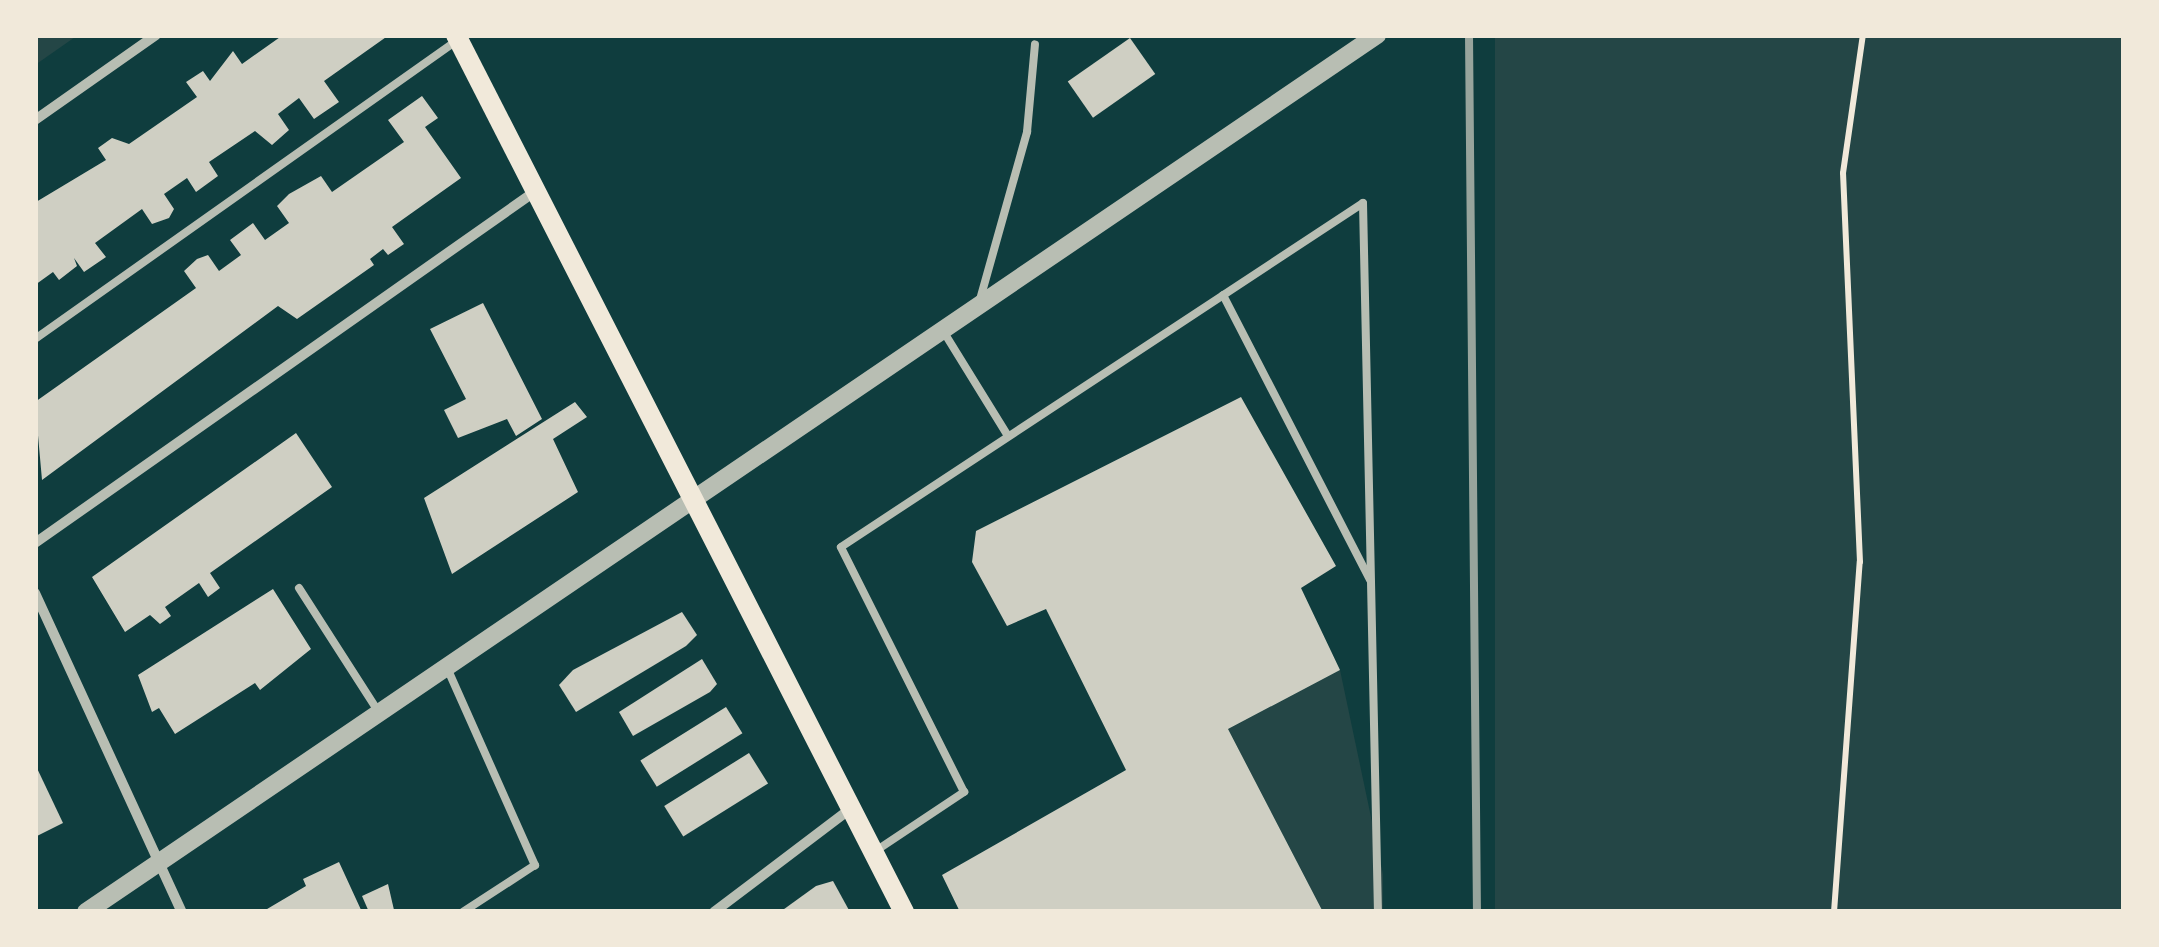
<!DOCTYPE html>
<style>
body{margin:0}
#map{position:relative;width:2159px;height:947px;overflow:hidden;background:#0f3d3e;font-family:Bitter,serif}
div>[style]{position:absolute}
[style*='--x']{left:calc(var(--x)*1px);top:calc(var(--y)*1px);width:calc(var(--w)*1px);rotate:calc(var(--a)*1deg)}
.green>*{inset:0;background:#244646;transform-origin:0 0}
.building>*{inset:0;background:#cfcfc3;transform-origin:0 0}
.path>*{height:6px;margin:-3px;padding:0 3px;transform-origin:3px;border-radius:3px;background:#f1e9da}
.service>*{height:8px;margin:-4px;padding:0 4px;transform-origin:4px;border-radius:4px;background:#b8beb3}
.minor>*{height:10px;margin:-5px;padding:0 5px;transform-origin:5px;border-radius:5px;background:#b8beb3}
.tertiary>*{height:18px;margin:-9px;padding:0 9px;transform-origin:9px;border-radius:9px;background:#b8beb3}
.secondary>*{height:20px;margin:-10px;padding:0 10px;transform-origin:10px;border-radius:10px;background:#f1e9da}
.rail>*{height:8px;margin:-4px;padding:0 4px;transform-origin:4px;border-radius:4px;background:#97a49c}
span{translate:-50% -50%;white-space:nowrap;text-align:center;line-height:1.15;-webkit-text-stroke:10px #f1e9da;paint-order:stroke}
.frame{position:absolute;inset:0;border:38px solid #f1e9da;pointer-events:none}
</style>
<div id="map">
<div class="green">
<i style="clip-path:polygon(35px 35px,78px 35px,35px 65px)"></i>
<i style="left:1495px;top:35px;width:629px;height:877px"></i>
<i style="clip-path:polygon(1340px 670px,1383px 874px,1383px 912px,1323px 912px,1228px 729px)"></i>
</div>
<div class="building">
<i style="clip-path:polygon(283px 35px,389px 35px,324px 81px,339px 102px,314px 119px,299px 98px,278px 114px,289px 130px,272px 145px,255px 131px,209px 162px,218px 176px,196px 192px,187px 178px,164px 194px,174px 209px,169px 218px,152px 224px,142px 209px,95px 243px,106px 257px,84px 272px,74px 258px,77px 266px,59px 280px,53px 272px,35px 285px,36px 202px,106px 160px,98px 148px,112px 138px,129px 144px,197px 97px,186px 82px,203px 71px,210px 81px,233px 51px,242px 64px)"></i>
<i style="left:1130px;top:38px;width:44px;height:76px;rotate:55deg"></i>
<i style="clip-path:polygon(422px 96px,438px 118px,425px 127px,461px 178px,392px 227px,404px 244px,388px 255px,383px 249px,370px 259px,374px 265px,297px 319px,278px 306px,42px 480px,35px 402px,196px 288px,184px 271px,197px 259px,208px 255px,219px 271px,241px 255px,230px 240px,253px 223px,265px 240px,289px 223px,277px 206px,289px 194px,321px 176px,332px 192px,404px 142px,388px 120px)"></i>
<i style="clip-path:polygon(483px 303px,542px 419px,516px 436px,507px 419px,458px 438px,444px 410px,466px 399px,430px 329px)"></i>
<i style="clip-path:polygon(1241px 397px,1336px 566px,1301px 588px,1340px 670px,1228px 729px,1323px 912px,960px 912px,942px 875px,1126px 770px,1046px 609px,1007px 626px,972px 562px,976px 531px)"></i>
<i style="clip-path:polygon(575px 402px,587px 417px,553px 439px,578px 492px,452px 574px,424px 498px)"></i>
<i style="clip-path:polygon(296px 433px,332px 487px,210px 573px,220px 588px,208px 597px,199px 583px,165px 607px,171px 616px,160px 624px,150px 615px,125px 632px,92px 577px)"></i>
<i style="clip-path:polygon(273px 589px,311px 649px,260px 690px,255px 683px,175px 734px,159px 708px,152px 712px,138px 675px)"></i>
<i style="clip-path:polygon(682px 612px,697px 635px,686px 646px,576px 712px,559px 685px,573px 670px)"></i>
<i style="clip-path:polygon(702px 659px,717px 684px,710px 692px,633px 736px,619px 712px)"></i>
<i style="left:726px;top:707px;width:31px;height:101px;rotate:58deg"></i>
<i style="left:749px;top:753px;width:36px;height:100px;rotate:58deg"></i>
<i style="clip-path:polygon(35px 764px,63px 823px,35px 837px)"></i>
<i style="clip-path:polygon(339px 862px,362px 912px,262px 912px,306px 886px,303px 879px)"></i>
<i style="clip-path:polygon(833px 881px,850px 912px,780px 912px,816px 886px)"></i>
<i style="clip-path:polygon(388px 884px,394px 910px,369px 912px,362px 896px)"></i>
</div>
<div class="path">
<i style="--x:1834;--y:912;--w:351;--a:-85.8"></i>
<i style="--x:1860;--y:562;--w:389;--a:-92.5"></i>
<i style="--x:1843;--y:173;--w:139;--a:-81.8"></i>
</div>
<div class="service">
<i style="--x:1223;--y:295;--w:321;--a:62.7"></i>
<i style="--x:979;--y:303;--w:178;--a:-74.3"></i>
<i style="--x:1027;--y:132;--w:88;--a:-84.8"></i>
<i style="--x:945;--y:334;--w:120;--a:58.3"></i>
<i style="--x:35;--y:339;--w:516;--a:-35.29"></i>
<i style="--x:299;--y:588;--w:146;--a:57.3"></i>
<i style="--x:448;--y:670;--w:214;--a:66"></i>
<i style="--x:535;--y:865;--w:86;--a:146.9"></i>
<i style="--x:877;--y:850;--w:105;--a:-33.7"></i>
<i style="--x:964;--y:792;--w:274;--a:-116.7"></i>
<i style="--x:841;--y:547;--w:625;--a:-33.39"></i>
<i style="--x:1363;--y:203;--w:709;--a:88.79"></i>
</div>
<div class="minor">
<i style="--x:35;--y:120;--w:148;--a:-35.1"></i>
<i style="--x:35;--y:543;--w:614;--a:-35.11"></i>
<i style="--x:35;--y:593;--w:351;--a:65.3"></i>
<i style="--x:714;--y:912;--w:171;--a:-37.1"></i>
</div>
<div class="tertiary">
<i style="--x:86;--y:912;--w:1561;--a:-34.19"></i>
</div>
<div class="secondary">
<i style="--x:456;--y:35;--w:985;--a:62.94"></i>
</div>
<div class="rail">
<i style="--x:1469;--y:35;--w:877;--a:89.48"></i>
</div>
<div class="frame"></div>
</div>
